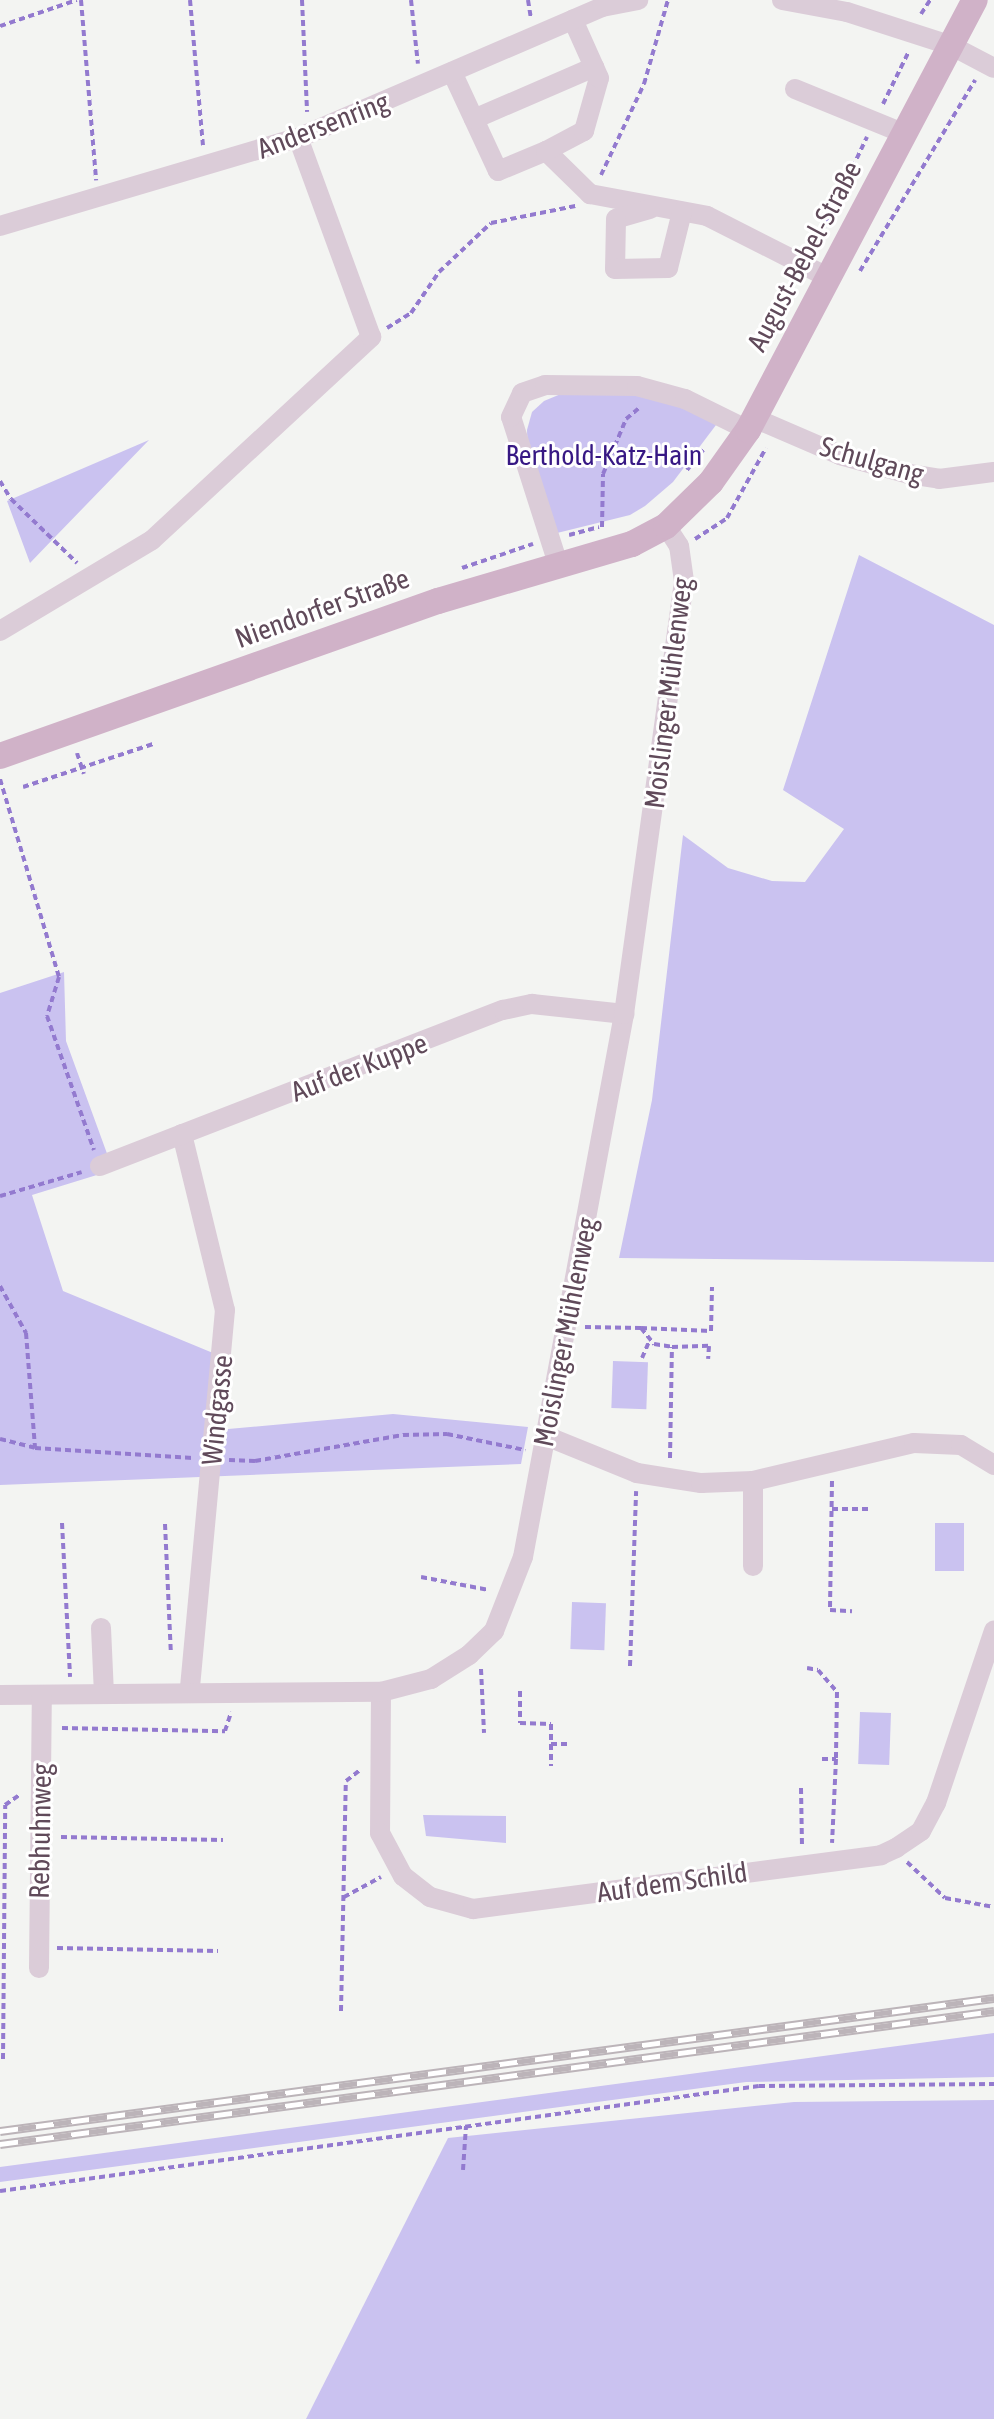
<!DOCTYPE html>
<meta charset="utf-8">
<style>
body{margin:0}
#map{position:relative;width:994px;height:2419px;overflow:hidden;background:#f3f4f2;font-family:"Asap Condensed",sans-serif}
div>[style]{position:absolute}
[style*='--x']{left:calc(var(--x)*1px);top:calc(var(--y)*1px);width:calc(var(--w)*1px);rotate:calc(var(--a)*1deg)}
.green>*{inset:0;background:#cac2f0;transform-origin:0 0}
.path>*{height:4px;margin-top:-2px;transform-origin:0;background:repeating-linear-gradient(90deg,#937acf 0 6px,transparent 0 10px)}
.minor>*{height:20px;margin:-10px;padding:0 10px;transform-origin:10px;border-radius:10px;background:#dbccd8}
.major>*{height:26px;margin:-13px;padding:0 13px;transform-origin:13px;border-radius:13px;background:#d0b2c8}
.rail>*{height:9px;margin-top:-4.5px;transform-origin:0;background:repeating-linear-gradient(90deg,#fff 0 18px,#bcb4b9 0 36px);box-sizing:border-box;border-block:2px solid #bcb4b9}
span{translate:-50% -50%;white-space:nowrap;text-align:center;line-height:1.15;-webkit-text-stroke:6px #fff;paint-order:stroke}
.street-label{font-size:28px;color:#604a5a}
.park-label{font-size:28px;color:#371884}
</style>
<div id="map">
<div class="green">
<i style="clip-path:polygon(605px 388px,683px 405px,716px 425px,673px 482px,645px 506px,630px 515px,557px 533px,528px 456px,527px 430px,532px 412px,544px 401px,568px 391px)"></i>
<i style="clip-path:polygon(149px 440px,54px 538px,30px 563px,7px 501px)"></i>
<i style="clip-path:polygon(859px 555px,994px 625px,994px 1262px,619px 1258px,652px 1100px,683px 835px,728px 868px,772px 881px,805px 882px,844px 829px,783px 790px)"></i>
<i style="clip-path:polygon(64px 972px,66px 1041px,113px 1170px,32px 1195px,63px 1291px,213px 1353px,206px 1431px,393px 1414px,528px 1427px,521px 1464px,0 1485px,0 993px)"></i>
<i style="left:613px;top:1361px;width:35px;height:47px;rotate:2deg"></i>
<i style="left:935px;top:1523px;width:29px;height:48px"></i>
<i style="left:572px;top:1602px;width:34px;height:47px;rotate:2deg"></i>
<i style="left:860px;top:1712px;width:31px;height:52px;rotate:2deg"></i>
<i style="clip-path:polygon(423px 1815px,506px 1816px,506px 1843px,426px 1836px)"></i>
<i style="clip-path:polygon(994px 2033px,994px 2077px,746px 2082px,0 2182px,0 2167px)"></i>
<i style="clip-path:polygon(994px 2100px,994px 2419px,306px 2419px,448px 2138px,794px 2102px)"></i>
</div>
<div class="path">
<i style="--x:81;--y:0;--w:181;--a:85.2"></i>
<i style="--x:190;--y:0;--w:146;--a:84.9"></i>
<i style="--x:302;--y:0;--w:112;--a:87.4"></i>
<i style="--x:411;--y:0;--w:64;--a:83.8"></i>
<i style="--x:528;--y:0;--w:19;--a:81"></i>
<i style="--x:921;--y:14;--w:17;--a:-57"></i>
<i style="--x:0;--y:26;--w:81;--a:-18.7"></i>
<i style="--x:883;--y:104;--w:59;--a:-63.9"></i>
<i style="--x:601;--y:175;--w:101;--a:-64.7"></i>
<i style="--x:644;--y:84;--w:87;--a:-74.1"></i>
<i style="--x:814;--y:249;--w:124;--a:-64.7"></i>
<i style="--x:860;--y:271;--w:223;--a:-58.9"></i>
<i style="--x:387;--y:328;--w:28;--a:-32"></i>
<i style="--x:411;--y:313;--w:50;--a:-55.7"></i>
<i style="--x:439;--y:272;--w:71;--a:-43.3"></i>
<i style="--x:491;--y:223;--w:86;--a:-11.4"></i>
<i style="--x:687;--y:470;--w:27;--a:-51"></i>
<i style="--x:0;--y:481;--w:21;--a:59"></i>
<i style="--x:11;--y:499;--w:92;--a:44.1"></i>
<i style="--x:602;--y:527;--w:53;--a:-88.9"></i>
<i style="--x:603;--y:474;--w:60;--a:-67.3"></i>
<i style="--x:626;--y:419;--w:17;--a:-40"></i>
<i style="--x:569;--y:535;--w:31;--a:-15"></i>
<i style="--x:695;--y:539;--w:38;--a:-33"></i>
<i style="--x:727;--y:518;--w:80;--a:-60.9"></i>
<i style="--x:462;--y:568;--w:75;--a:-18.7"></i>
<i style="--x:77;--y:753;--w:22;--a:72"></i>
<i style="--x:0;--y:779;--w:207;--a:73.4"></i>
<i style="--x:59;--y:977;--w:41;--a:107.1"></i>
<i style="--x:47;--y:1016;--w:142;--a:70.7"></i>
<i style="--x:23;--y:787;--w:137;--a:-18.3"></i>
<i style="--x:0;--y:1196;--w:85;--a:-16.3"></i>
<i style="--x:0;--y:1286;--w:54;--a:61"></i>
<i style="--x:26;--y:1333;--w:115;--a:85.5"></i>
<i style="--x:585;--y:1327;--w:56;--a:1"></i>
<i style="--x:641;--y:1328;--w:21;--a:51"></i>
<i style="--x:654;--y:1344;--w:18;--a:9"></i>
<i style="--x:641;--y:1328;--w:70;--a:2.5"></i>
<i style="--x:711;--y:1331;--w:44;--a:-88.7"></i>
<i style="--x:642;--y:1358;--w:21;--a:-67"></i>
<i style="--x:0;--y:1439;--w:36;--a:14"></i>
<i style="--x:35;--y:1448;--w:158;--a:3.6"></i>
<i style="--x:670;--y:1458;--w:111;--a:-89"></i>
<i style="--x:672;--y:1347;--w:37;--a:-2"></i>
<i style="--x:709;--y:1346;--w:13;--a:94"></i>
<i style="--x:229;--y:1460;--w:26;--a:2"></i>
<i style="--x:255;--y:1461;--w:150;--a:-10"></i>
<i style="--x:403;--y:1435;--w:44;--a:-1.3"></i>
<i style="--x:447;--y:1434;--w:80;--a:11.6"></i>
<i style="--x:832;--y:1481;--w:129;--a:90.9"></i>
<i style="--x:830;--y:1610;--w:22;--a:3"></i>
<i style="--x:832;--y:1509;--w:37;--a:0"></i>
<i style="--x:62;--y:1523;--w:154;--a:87"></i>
<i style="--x:165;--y:1524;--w:130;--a:87.4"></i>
<i style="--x:421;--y:1577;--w:69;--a:10.8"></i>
<i style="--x:630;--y:1666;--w:175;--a:-88"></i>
<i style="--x:807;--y:1668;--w:11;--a:10"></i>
<i style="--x:818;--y:1670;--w:29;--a:49"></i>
<i style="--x:837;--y:1692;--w:67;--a:90.9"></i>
<i style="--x:481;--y:1669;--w:64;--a:87.3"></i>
<i style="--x:520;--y:1691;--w:32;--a:90"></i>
<i style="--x:520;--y:1723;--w:31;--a:2"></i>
<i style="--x:551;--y:1724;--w:42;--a:90"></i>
<i style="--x:62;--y:1728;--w:163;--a:1.1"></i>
<i style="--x:225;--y:1731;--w:20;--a:-72"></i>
<i style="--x:551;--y:1744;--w:19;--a:0"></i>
<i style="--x:822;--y:1759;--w:14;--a:0"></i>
<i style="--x:836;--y:1759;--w:84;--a:92.7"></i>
<i style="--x:801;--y:1788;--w:58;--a:89"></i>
<i style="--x:61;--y:1837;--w:162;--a:1.1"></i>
<i style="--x:907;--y:1862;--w:52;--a:43.5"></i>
<i style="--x:945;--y:1898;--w:50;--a:10.4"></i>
<i style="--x:344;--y:1897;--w:42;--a:-28.4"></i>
<i style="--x:57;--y:1948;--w:161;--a:1.1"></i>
<i style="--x:341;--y:2011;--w:230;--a:-88.8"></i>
<i style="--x:346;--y:1781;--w:18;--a:-38"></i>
<i style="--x:3;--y:2059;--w:254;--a:-89.5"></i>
<i style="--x:5;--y:1805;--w:19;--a:-35"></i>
<i style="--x:463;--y:2170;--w:44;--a:-86.1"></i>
<i style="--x:0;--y:2191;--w:766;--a:-7.88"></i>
<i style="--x:759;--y:2086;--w:235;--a:-0.5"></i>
</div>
<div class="minor">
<i style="--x:782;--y:0;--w:66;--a:10.5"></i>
<i style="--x:847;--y:12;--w:110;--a:17.9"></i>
<i style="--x:952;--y:46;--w:47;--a:27.6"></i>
<i style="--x:452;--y:72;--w:109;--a:65.1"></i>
<i style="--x:498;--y:171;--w:52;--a:-22.6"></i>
<i style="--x:546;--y:151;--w:62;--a:44.3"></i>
<i style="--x:590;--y:194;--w:119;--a:10.6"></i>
<i style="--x:707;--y:216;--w:137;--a:26.9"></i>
<i style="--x:795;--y:89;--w:119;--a:22.2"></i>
<i style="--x:474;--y:119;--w:131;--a:-23.4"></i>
<i style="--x:546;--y:151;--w:43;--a:-27.8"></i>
<i style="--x:584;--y:131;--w:55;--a:-74.2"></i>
<i style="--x:599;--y:78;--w:64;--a:-114.1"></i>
<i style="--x:650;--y:209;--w:35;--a:164"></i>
<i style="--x:616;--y:219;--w:50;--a:91.1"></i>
<i style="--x:615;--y:269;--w:53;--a:-1.1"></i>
<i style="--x:668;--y:268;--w:58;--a:-76"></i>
<i style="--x:0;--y:226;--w:311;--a:-16.5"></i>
<i style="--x:298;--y:138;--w:331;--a:-23.3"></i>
<i style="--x:602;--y:7;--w:37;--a:-11"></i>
<i style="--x:754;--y:418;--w:94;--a:23.3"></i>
<i style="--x:840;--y:455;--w:72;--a:15.4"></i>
<i style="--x:909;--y:474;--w:30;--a:9"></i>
<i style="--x:939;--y:479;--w:55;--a:-7.3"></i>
<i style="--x:559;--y:567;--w:157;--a:-107.7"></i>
<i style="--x:511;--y:417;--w:26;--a:-65"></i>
<i style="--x:522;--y:393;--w:24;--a:-19"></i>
<i style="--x:545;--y:385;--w:92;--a:0.6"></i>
<i style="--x:637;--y:386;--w:50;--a:15.2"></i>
<i style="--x:685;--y:399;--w:70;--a:26.2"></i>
<i style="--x:0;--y:631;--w:177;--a:-30.9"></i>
<i style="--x:152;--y:540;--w:299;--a:-42.8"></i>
<i style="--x:371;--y:337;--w:212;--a:-110.1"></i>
<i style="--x:182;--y:1134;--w:181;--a:76.3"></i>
<i style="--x:225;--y:1310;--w:382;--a:95.3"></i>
<i style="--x:100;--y:1166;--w:432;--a:-21.2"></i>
<i style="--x:503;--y:1010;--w:30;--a:-12"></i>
<i style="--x:532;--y:1004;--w:93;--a:6.2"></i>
<i style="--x:546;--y:1436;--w:98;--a:22.1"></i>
<i style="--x:637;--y:1473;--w:65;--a:8.9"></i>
<i style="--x:701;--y:1483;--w:52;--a:-2.2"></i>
<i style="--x:753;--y:1481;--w:165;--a:-13.3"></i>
<i style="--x:914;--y:1443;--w:47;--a:2.4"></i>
<i style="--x:961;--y:1445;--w:39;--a:31"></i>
<i style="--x:753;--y:1566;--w:85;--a:-90"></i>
<i style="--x:101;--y:1628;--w:65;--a:87.4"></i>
<i style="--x:381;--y:1692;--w:141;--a:90.4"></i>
<i style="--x:380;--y:1833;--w:49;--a:61.9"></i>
<i style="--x:403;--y:1876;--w:34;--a:38"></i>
<i style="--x:430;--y:1897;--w:45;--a:15.6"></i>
<i style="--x:473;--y:1909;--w:412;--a:-7.5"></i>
<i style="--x:881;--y:1855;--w:17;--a:-25"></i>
<i style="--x:896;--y:1848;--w:30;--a:-34"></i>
<i style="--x:921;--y:1831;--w:32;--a:-62"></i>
<i style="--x:936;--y:1803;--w:182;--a:-71.4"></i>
<i style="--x:0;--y:1695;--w:381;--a:-0.5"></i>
<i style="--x:381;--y:1692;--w:52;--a:-14.6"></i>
<i style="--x:431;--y:1679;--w:45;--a:-32.3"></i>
<i style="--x:469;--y:1655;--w:35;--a:-44"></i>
<i style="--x:494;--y:1631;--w:79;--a:-68.6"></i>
<i style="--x:523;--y:1557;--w:552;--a:-79.46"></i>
<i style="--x:624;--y:1014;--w:437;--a:-82.1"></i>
<i style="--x:684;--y:581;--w:35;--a:-98"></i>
<i style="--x:679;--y:546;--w:24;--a:-123"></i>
<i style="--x:39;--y:1968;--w:273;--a:-89.4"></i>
</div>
<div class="major">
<i style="--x:0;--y:756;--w:465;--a:-19.5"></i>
<i style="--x:438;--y:601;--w:202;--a:-16.4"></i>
<i style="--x:632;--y:544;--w:38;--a:-28"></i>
<i style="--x:666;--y:526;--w:63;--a:-44.4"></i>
<i style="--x:711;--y:482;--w:64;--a:-54.6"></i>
<i style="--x:748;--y:430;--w:486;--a:-62.2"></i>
</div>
<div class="rail">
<i style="--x:0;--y:2131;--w:1003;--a:-7.62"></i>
<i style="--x:0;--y:2144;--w:1003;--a:-7.62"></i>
</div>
<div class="street-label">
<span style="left:323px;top:125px;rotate:-21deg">Andersenring</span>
<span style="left:804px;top:256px;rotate:-62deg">August-Bebel-Straße</span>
<span style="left:872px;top:460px;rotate:16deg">Schulgang</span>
<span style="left:322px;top:608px;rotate:-20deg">Niendorfer Straße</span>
<span style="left:668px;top:693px;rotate:-83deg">Moislinger Mühlenweg</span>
<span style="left:359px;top:1067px;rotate:-21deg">Auf der Kuppe</span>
<span style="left:565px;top:1332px;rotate:-79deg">Moislinger Mühlenweg</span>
<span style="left:217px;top:1410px;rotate:-84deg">Windgasse</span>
<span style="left:40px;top:1831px;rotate:-89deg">Rebhuhnweg</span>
<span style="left:672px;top:1882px;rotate:-8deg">Auf dem Schild</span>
</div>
<div class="park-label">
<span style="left:604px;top:455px">Berthold-Katz-Hain</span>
</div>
</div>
